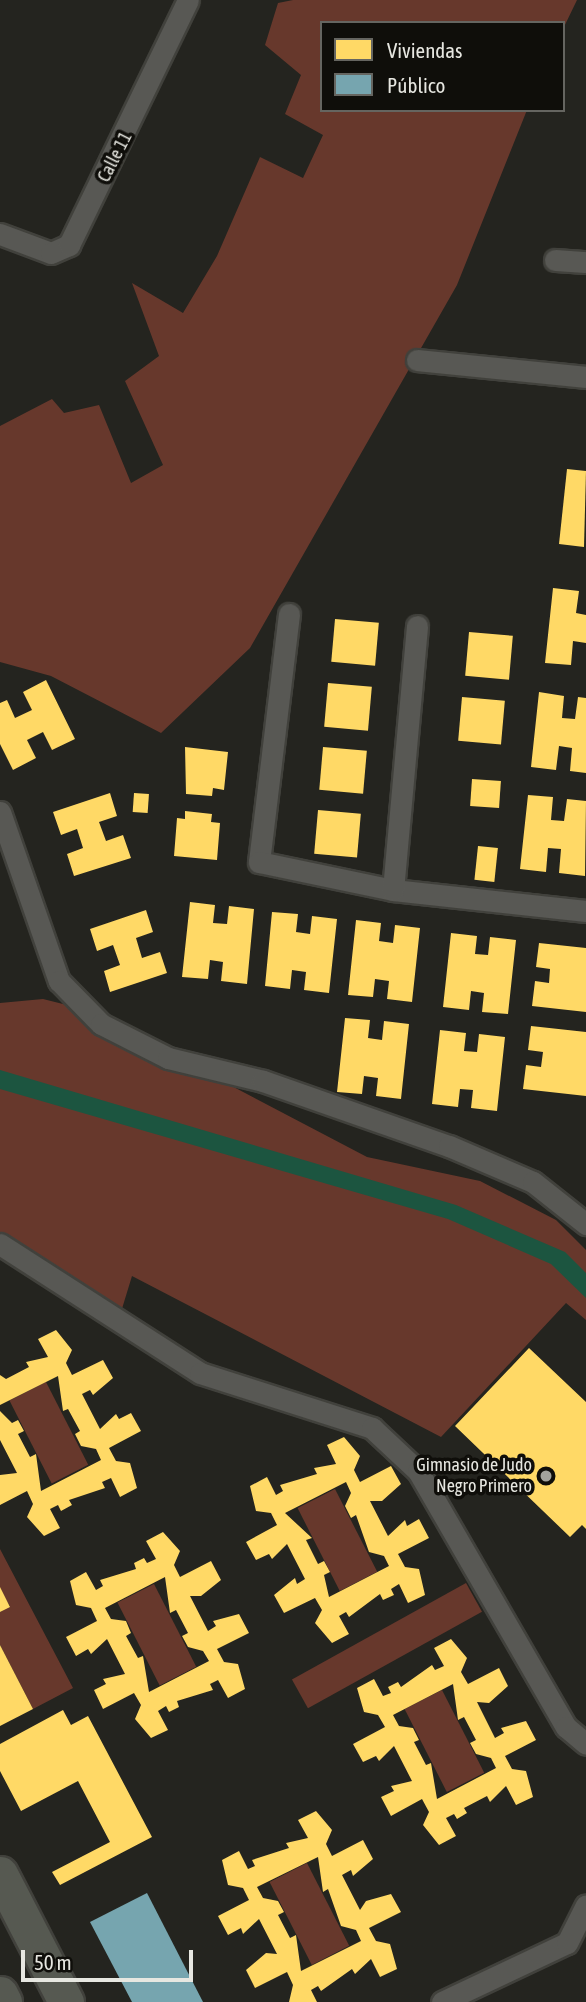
<!DOCTYPE html>
<meta charset="utf-8">
<style>
body{margin:0}
#map{position:relative;width:586px;height:2002px;overflow:hidden;background:#24241f;font-family:"Asap Condensed",sans-serif}
div>[style]{position:absolute}
[style*='--x']{left:calc(var(--x)*1px);top:calc(var(--y)*1px);width:calc(var(--w)*1px);rotate:calc(var(--a)*1deg)}
.green>*{inset:0;background:#67382c;transform-origin:0 0}
.water>*{inset:0;background:#1c5540}
.homes>*{inset:0;background:#ffd966;transform-origin:0 0}
.public>*{inset:0;background:#76a5af}
.roads{filter:drop-shadow(2px 0 #41413c) drop-shadow(-2px 0 #41413c) drop-shadow(0 2px #41413c) drop-shadow(0 -2px #41413c)}
.street>*{height:21px;margin:-10.5px;padding:0 10.5px;transform-origin:10.5px;border-radius:10.5px;background:#585854}
.primary>*{height:35px;margin:-17.5px;padding:0 17.5px;transform-origin:17.5px;border-radius:17.5px;background:#565951}
.dots>*{width:19px;height:19px;translate:-50% -50%;box-sizing:border-box;border:4px solid #0f0e0a;border-radius:50%}
span{translate:-50% -50%;white-space:nowrap;text-align:center;line-height:1.15;-webkit-text-stroke:7px #0f0e0a;paint-order:stroke}
.street-label{font-size:18px;color:#e7e7e1}
.poi-label{font-size:18px;color:#e7e7e1}
.right{translate:-100% -50%;text-align:right}
.legend{position:absolute;left:320px;top:21px;width:245px;height:91px;box-sizing:border-box;background:#0f0e0a;border:2px solid #656560;margin:0;padding:9px 12px;list-style:none;font-size:21px;color:#e7e7e1}
.legend li{display:flex;align-items:center;gap:14px;height:35px}
.legend b{width:35px;border:2px solid #656560}
.scale{position:absolute;left:21px;top:1950px;width:172px;height:32px;box-sizing:border-box;border:4px solid #e7e7e1;border-top:0;padding-left:9px;font-size:21px;line-height:24px;white-space:nowrap;color:#e7e7e1;-webkit-text-stroke:5px #0f0e0a;paint-order:stroke}
</style>
<div id="map">
<div class="green">
<i style="clip-path:polygon(293px 0,577px 0,563px 29px,563px 23px,322px 23px,322px 110px,527px 110px,457px 285px,250px 648px,161px 733px,51px 676px,0 662px,0 426px,52px 399px,64px 413px,99px 405px,131px 483px,163px 465px,125px 381px,159px 356px,132px 283px,183px 313px,217px 256px,260px 157px,303px 178px,323px 135px,285px 114px,301px 75px,265px 45px,278px 3px)"></i>
<i style="clip-path:polygon(43px 999px,87px 1010px,367px 1157px,480px 1181px,556px 1220px,586px 1250px,586px 1320px,566px 1303px,441px 1437px,132px 1276px,121px 1312px,0 1237px,0 1003px)"></i>
<i style="left:46px;top:1382px;width:93px;height:41px;rotate:63deg"></i>
<i style="left:335px;top:1489px;width:93px;height:42px;rotate:63deg"></i>
<i style="clip-path:polygon(0 1549px,73px 1688px,33px 1709px,0 1645px,0 1612px,10px 1606px,0 1591px)"></i>
<i style="left:466px;top:1583px;width:33px;height:199px;rotate:61deg"></i>
<i style="left:154px;top:1584px;width:93px;height:41px;rotate:63deg"></i>
<i style="left:442px;top:1690px;width:93px;height:42px;rotate:63deg"></i>
<i style="left:307px;top:1863px;width:93px;height:42px;rotate:63deg"></i>
</div>
<div class="water">
<i style="clip-path:polygon(0 1070px,456px 1205px,565px 1252px,586px 1273px,586px 1298px,551px 1264px,448px 1219px,0 1089px)"></i>
</div>
<div class="homes">
<i style="clip-path:polygon(567px 469px,586px 471px,584px 547px,559px 544px)"></i>
<i style="clip-path:polygon(553px 588px,579px 591px,576px 613px,586px 615px,586px 643px,573px 641px,571px 665px,545px 663px)"></i>
<i style="left:335px;top:619px;width:44px;height:43px;rotate:5deg"></i>
<i style="left:469px;top:632px;width:44px;height:44px;rotate:5deg"></i>
<i style="clip-path:polygon(46px 680px,75px 739px,52px 750px,43px 732px,27px 740px,36px 758px,13px 770px,0 744px,0 703px,7px 700px,15px 718px,32px 710px,23px 692px)"></i>
<i style="left:328px;top:683px;width:44px;height:44px;rotate:5deg"></i>
<i style="clip-path:polygon(539px 692px,564px 696px,562px 718px,575px 719px,578px 697px,586px 698px,586px 773px,570px 771px,572px 748px,559px 746px,556px 770px,531px 767px)"></i>
<i style="left:462px;top:697px;width:43px;height:44px;rotate:5deg"></i>
<i style="clip-path:polygon(185px 747px,228px 752px,224px 790px,213px 788px,212px 796px,186px 794px)"></i>
<i style="left:323px;top:747px;width:44px;height:43px;rotate:5deg"></i>
<i style="left:472px;top:779px;width:29px;height:27px;rotate:4deg"></i>
<i style="clip-path:polygon(110px 793px,117px 816px,99px 822px,106px 841px,123px 835px,131px 858px,74px 876px,67px 854px,83px 848px,77px 829px,61px 835px,53px 812px)"></i>
<i style="left:134px;top:793px;width:15px;height:19px;rotate:4deg"></i>
<i style="clip-path:polygon(528px 795px,553px 797px,551px 820px,564px 821px,567px 799px,586px 801px,585px 876px,559px 873px,561px 849px,548px 848px,546px 872px,520px 869px)"></i>
<i style="left:318px;top:810px;width:43px;height:44px;rotate:5deg"></i>
<i style="clip-path:polygon(185px 811px,212px 814px,211px 822px,220px 823px,217px 860px,174px 856px,177px 818px,185px 819px)"></i>
<i style="left:478px;top:846px;width:20px;height:34px;rotate:6deg"></i>
<i style="clip-path:polygon(190px 902px,215px 905px,213px 923px,227px 924px,229px 906px,254px 909px,247px 984px,221px 981px,223px 962px,210px 960px,208px 979px,182px 977px)"></i>
<i style="clip-path:polygon(146px 910px,153px 932px,136px 938px,142px 958px,160px 952px,167px 973px,110px 992px,104px 971px,120px 965px,113px 945px,97px 951px,90px 929px)"></i>
<i style="clip-path:polygon(272px 912px,298px 914px,296px 932px,310px 934px,312px 916px,337px 919px,329px 993px,304px 990px,306px 972px,292px 970px,290px 989px,265px 986px)"></i>
<i style="clip-path:polygon(356px 920px,381px 923px,379px 941px,393px 943px,395px 925px,420px 928px,412px 1002px,387px 999px,389px 981px,375px 979px,373px 997px,348px 995px)"></i>
<i style="clip-path:polygon(451px 933px,477px 936px,475px 954px,488px 955px,490px 937px,516px 940px,508px 1014px,482px 1012px,484px 993px,471px 991px,469px 1010px,443px 1007px)"></i>
<i style="clip-path:polygon(539px 943px,586px 948px,586px 1012px,532px 1006px,535px 981px,549px 983px,550px 969px,536px 967px)"></i>
<i style="clip-path:polygon(345px 1018px,370px 1020px,368px 1038px,382px 1040px,384px 1021px,409px 1024px,401px 1099px,376px 1096px,378px 1078px,364px 1076px,362px 1094px,337px 1092px)"></i>
<i style="clip-path:polygon(531px 1026px,586px 1032px,586px 1096px,523px 1089px,526px 1065px,541px 1067px,543px 1052px,528px 1050px)"></i>
<i style="clip-path:polygon(440px 1030px,466px 1033px,464px 1051px,477px 1052px,479px 1034px,505px 1037px,497px 1111px,471px 1108px,473px 1090px,460px 1089px,458px 1107px,432px 1104px)"></i>
<i style="clip-path:polygon(56px 1330px,72px 1350px,66px 1363px,72px 1375px,103px 1360px,113px 1378px,93px 1395px,90px 1390px,82px 1394px,100px 1429px,116px 1414px,119px 1419px,131px 1413px,141px 1431px,109px 1448px,116px 1461px,130px 1463px,137px 1488px,120px 1497px,111px 1478px,102px 1482px,105px 1488px,69px 1500px,72px 1505px,61px 1511px,58px 1505px,50px 1509px,60px 1528px,44px 1536px,27px 1517px,33px 1504px,27px 1491px,0 1505px,0 1475px,17px 1473px,0 1440px,0 1411px,12px 1423px,18px 1420px,24px 1431px,18px 1434px,30px 1457px,36px 1454px,41px 1491px,101px 1460px,96px 1449px,81px 1446px,75px 1434px,80px 1431px,68px 1409px,63px 1411px,58px 1376px,0 1405px,0 1375px,6px 1379px,29px 1367px,26px 1362px,48px 1357px,38px 1339px)"></i>
<i style="clip-path:polygon(529px 1348px,586px 1402px,586px 1529px,582px 1525px,570px 1537px,455px 1426px)"></i>
<i style="clip-path:polygon(evenodd,344px 1437px,360px 1456px,354px 1470px,360px 1482px,391px 1466px,401px 1484px,382px 1501px,370px 1501px,388px 1536px,405px 1520px,407px 1526px,419px 1519px,429px 1538px,398px 1554px,405px 1567px,419px 1569px,425px 1595px,408px 1603px,399px 1584px,391px 1589px,394px 1595px,383px 1600px,380px 1594px,349px 1617px,346px 1612px,339px 1616px,349px 1634px,332px 1643px,315px 1623px,322px 1610px,315px 1598px,284px 1613px,274px 1595px,295px 1578px,297px 1584px,305px 1579px,287px 1544px,272px 1559px,269px 1554px,256px 1560px,246px 1542px,277px 1525px,271px 1513px,256px 1511px,250px 1486px,267px 1477px,276px 1495px,283px 1491px,280px 1485px,317px 1474px,314px 1468px,336px 1464px,327px 1445px,344px 1437px,346px 1482px,351px 1493px,345px 1506px,351px 1518px,356px 1515px,369px 1552px,384px 1556px,389px 1566px,329px 1597px,324px 1575px,330px 1572px,324px 1561px,318px 1564px,306px 1540px,312px 1538px,285px 1513px,346px 1482px)"></i>
<i style="clip-path:polygon(evenodd,163px 1532px,180px 1551px,174px 1565px,180px 1577px,211px 1561px,221px 1580px,201px 1596px,190px 1596px,208px 1631px,216px 1626px,213px 1621px,239px 1614px,249px 1633px,217px 1649px,224px 1662px,238px 1664px,245px 1689px,228px 1698px,218px 1680px,210px 1684px,213px 1690px,177px 1701px,179px 1707px,169px 1712px,166px 1706px,158px 1711px,168px 1730px,151px 1738px,135px 1719px,141px 1705px,134px 1693px,103px 1709px,94px 1690px,106px 1684px,103px 1679px,125px 1674px,107px 1639px,91px 1654px,88px 1649px,76px 1656px,66px 1637px,97px 1621px,91px 1608px,76px 1605px,70px 1581px,86px 1572px,96px 1590px,103px 1586px,100px 1580px,136px 1569px,134px 1563px,144px 1558px,147px 1563px,156px 1559px,146px 1541px,163px 1532px,165px 1577px,170px 1613px,176px 1610px,188px 1633px,182px 1636px,188px 1647px,203px 1651px,209px 1661px,149px 1692px,143px 1656px,138px 1658px,126px 1636px,131px 1633px,126px 1621px,111px 1619px,105px 1608px,165px 1577px)"></i>
<i style="clip-path:polygon(0 1587px,10px 1607px,0 1612px)"></i>
<i style="clip-path:polygon(evenodd,451px 1639px,467px 1658px,461px 1672px,468px 1684px,499px 1668px,508px 1686px,489px 1703px,477px 1702px,495px 1738px,504px 1733px,501px 1728px,526px 1721px,536px 1740px,505px 1756px,512px 1769px,526px 1771px,533px 1797px,516px 1805px,506px 1786px,490px 1802px,487px 1796px,464px 1808px,467px 1813px,457px 1819px,454px 1814px,446px 1818px,456px 1836px,439px 1845px,423px 1825px,429px 1812px,422px 1799px,391px 1816px,381px 1797px,394px 1791px,391px 1786px,412px 1781px,394px 1746px,379px 1761px,376px 1756px,363px 1762px,353px 1744px,385px 1727px,378px 1715px,364px 1712px,357px 1688px,374px 1679px,383px 1696px,391px 1693px,388px 1687px,398px 1682px,401px 1687px,432px 1665px,435px 1670px,444px 1666px,434px 1648px,451px 1639px,453px 1684px,458px 1720px,464px 1717px,476px 1740px,470px 1743px,476px 1754px,491px 1758px,496px 1768px,437px 1799px,431px 1763px,426px 1765px,414px 1742px,419px 1740px,413px 1728px,399px 1726px,393px 1715px,453px 1684px)"></i>
<i style="clip-path:polygon(0 1645px,33px 1709px,0 1726px)"></i>
<i style="clip-path:polygon(63px 1710px,71px 1725px,88px 1716px,152px 1837px,60px 1885px,52px 1872px,110px 1842px,78px 1781px,21px 1811px,0 1771px,0 1744px)"></i>
<i style="clip-path:polygon(evenodd,316px 1811px,332px 1830px,326px 1844px,332px 1856px,363px 1840px,373px 1859px,353px 1876px,351px 1870px,342px 1875px,360px 1910px,366px 1901px,391px 1894px,401px 1912px,369px 1928px,376px 1941px,390px 1944px,397px 1969px,380px 1977px,371px 1959px,355px 1974px,352px 1969px,321px 1991px,318px 1986px,311px 1990px,317px 2002px,289px 2002px,293px 1985px,287px 1972px,255px 1988px,246px 1970px,266px 1953px,277px 1954px,259px 1919px,243px 1934px,241px 1928px,228px 1935px,218px 1916px,249px 1900px,243px 1888px,228px 1885px,222px 1860px,239px 1851px,248px 1869px,255px 1866px,252px 1860px,289px 1848px,286px 1843px,308px 1838px,298px 1820px,316px 1811px,318px 1857px,323px 1892px,328px 1889px,341px 1926px,356px 1930px,361px 1941px,301px 1971px,296px 1935px,290px 1938px,278px 1915px,284px 1912px,278px 1901px,263px 1898px,257px 1887px,318px 1857px)"></i>
</div>
<div class="public">
<i style="clip-path:polygon(147px 1893px,203px 2002px,132px 2002px,90px 1922px)"></i>
</div>
<div class="roads">
<div class="street">
<i style="--x:0;--y:234;--w:54;--a:20.4"></i>
<i style="--x:51;--y:253;--w:20;--a:-24"></i>
<i style="--x:69;--y:245;--w:272;--a:-64.1"></i>
<i style="--x:555;--y:260;--w:31;--a:4"></i>
<i style="--x:417;--y:360;--w:170;--a:5.7"></i>
<i style="--x:289;--y:614;--w:250;--a:96.9"></i>
<i style="--x:259;--y:862;--w:137;--a:11.8"></i>
<i style="--x:393;--y:890;--w:194;--a:6.2"></i>
<i style="--x:0;--y:812;--w:179;--a:70.8"></i>
<i style="--x:59;--y:981;--w:60;--a:45.7"></i>
<i style="--x:101;--y:1024;--w:75;--a:26.9"></i>
<i style="--x:168;--y:1058;--w:98;--a:13.6"></i>
<i style="--x:263;--y:1081;--w:197;--a:19.3"></i>
<i style="--x:449;--y:1146;--w:91;--a:23.2"></i>
<i style="--x:533;--y:1182;--w:68;--a:38.4"></i>
<i style="--x:393;--y:890;--w:265;--a:-84.8"></i>
<i style="--x:0;--y:1244;--w:238;--a:32.8"></i>
<i style="--x:200;--y:1373;--w:181;--a:17.7"></i>
<i style="--x:372;--y:1428;--w:63;--a:43.1"></i>
<i style="--x:418;--y:1471;--w:296;--a:60"></i>
<i style="--x:566;--y:1727;--w:26;--a:40"></i>
<i style="--x:442;--y:2002;--w:138;--a:-25.3"></i>
<i style="--x:567;--y:1943;--w:42;--a:-63.4"></i>
</div>
<div class="primary">
<i style="--x:0;--y:1874;--w:144;--a:62.7"></i>
<i style="--x:0;--y:1994;--w:9;--a:63"></i>
</div>
</div>
<div class="dots">
<i style="left:546px;top:1476px;background:#a3a39d"></i>
</div>
<div class="street-label">
<span style="left:115px;top:157px;rotate:-63deg">Calle 11</span>
</div>
<div class="poi-label">
<span class="right" style="left:532px;top:1476px">Gimnasio de Judo<br>Negro Primero</span>
</div>
<ul class="legend">
<li><b style="height:19px;background:#ffd966"></b>Viviendas</li>
<li><b style="height:19px;background:#76a5af"></b>Público</li>
</ul>
<div class="scale">50 m</div>
</div>
